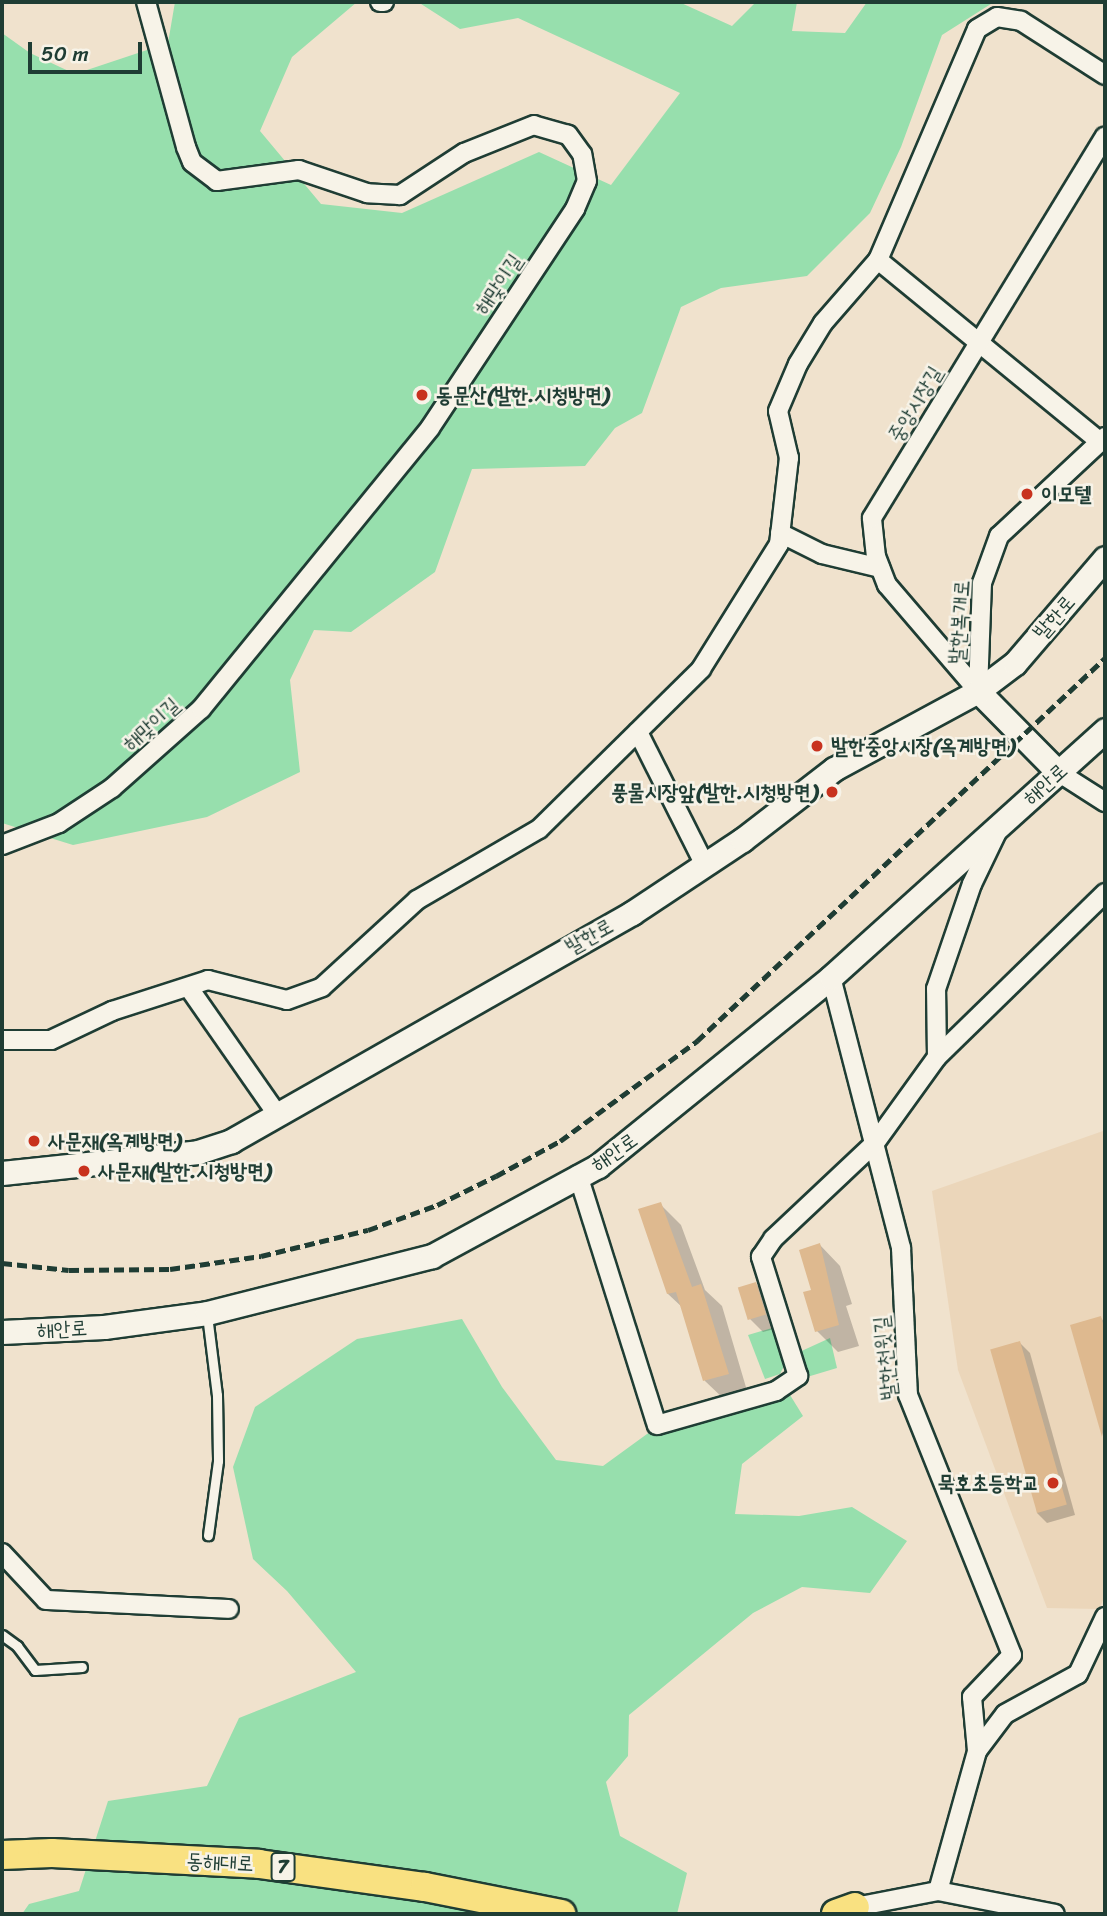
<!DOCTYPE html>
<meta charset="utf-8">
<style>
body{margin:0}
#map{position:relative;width:1107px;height:1916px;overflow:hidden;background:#f0e2cd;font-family:Sriracha,"Poor Story",sans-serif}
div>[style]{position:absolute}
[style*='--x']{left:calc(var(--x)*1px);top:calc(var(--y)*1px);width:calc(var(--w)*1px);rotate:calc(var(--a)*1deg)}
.built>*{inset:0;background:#ebd6ba}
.green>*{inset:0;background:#97dfad}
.shadow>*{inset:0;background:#0003}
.building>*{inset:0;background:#deb98f;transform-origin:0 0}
.roads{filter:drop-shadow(2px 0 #1f3d34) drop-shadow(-2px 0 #1f3d34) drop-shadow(0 2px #1f3d34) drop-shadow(0 -2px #1f3d34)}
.service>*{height:9px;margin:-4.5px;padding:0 4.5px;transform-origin:4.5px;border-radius:4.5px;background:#f7f3e8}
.minor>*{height:18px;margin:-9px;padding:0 9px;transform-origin:9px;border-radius:9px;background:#f7f3e8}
.tertiary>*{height:23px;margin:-11.5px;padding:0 11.5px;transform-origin:11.5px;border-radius:11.5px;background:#f7f3e8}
.primary>*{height:28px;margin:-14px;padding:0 14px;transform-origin:14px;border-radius:14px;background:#f9e181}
.rail>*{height:4.5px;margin-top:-2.25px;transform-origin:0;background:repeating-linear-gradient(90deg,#1f3d34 0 10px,transparent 0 15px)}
.dots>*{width:19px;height:19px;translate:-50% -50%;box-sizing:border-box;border:4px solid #f7f3e8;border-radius:50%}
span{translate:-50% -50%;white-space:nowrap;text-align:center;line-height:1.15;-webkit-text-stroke:5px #f7f3e8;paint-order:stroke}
.shield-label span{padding:2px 5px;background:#f7f3e8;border:2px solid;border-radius:5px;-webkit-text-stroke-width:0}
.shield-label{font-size:19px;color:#1f3d34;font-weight:700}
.street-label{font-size:21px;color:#1f3d34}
.poi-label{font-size:21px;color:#1f3d34;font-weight:700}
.left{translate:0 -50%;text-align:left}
.right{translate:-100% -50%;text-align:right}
.frame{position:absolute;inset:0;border:4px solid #1f3d34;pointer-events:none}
.scale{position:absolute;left:28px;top:42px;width:114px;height:32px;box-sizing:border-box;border:4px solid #1f3d34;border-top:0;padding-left:9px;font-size:21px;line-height:24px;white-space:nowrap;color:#1f3d34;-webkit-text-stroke:5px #f7f3e8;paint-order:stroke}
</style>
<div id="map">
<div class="built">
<i style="clip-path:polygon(1103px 1131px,1105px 1596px,1099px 1609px,1047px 1608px,958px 1370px,932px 1191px)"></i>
</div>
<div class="green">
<i style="clip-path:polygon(175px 2px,357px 2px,292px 57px,260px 131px,321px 204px,402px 213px,539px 152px,611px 185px,680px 93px,518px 18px,460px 29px,418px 2px,679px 2px,732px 26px,756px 2px,797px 2px,792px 31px,845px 33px,867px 2px,994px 2px,942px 35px,901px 147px,870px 213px,807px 276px,721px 288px,681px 307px,642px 413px,615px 428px,585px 466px,472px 469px,435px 572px,351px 632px,314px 630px,290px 680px,300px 772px,207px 817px,73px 845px,2px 823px,2px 33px,30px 53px,75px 74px,168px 43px)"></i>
<i style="clip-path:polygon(462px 1319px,502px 1387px,556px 1460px,603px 1466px,647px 1434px,782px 1382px,803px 1416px,742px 1464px,735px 1514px,799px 1516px,852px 1507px,907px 1541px,870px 1593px,802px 1587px,753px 1613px,629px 1715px,628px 1756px,606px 1782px,620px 1836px,687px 1873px,677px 1914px,22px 1914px,29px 1904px,79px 1891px,108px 1801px,207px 1786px,239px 1718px,356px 1672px,287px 1591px,253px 1559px,233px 1467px,255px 1407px,357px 1339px)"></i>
<i style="clip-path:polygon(772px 1328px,784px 1366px,780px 1374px,765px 1379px,748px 1335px)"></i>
<i style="clip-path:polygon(830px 1338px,837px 1368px,807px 1377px,801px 1374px,795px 1354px)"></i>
</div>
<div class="shadow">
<i style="clip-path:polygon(660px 1204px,681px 1225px,705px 1290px,722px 1306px,748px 1394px,726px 1401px,705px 1381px,683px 1308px,668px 1294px)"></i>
<i style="clip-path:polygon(820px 1245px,840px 1266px,852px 1304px,846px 1306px,859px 1346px,838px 1352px,817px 1331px,813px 1291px)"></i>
<i style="clip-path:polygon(756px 1284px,769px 1298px,778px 1328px,763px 1332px,749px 1318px)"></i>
<i style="clip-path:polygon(1101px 1318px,1105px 1323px,1105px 1443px,1072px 1326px)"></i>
<i style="clip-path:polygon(1020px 1343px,1030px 1353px,1075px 1515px,1047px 1523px,1037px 1513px)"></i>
</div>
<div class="building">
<i style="clip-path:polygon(661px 1202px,692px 1287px,701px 1284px,729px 1374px,703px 1381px,676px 1292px,667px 1294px,638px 1209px)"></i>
<i style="clip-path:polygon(820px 1243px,839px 1325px,815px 1332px,803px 1292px,811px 1290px,799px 1250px)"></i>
<i style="left:756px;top:1282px;width:34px;height:19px;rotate:73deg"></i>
<i style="clip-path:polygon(1101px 1316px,1105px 1331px,1102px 1437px,1070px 1325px)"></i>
<i style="left:1020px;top:1341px;width:170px;height:31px;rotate:74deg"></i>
</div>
<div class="roads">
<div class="service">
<i style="--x:207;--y:1315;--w:81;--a:82.9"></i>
<i style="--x:217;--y:1395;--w:66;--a:89.1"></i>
<i style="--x:218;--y:1461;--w:75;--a:97.7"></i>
<i style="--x:2;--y:1635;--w:19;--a:36"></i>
<i style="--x:17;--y:1646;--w:30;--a:53"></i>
<i style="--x:35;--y:1670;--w:47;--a:-3.7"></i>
</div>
<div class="minor">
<i style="--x:380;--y:2;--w:4;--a:0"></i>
<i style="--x:878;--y:260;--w:287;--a:39.3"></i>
<i style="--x:780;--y:533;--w:47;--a:26.6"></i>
<i style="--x:822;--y:554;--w:60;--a:13.6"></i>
<i style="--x:978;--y:691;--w:140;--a:-130.6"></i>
<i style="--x:887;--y:585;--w:30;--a:-111"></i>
<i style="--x:876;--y:557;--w:39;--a:-96"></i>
<i style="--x:872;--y:518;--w:447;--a:-58.6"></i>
<i style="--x:978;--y:691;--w:108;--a:-87.9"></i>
<i style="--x:982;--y:583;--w:50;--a:-70.1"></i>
<i style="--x:999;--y:536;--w:145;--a:-43"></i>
<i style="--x:638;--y:732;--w:149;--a:63.3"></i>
<i style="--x:1058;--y:772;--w:56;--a:32.6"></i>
<i style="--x:2;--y:845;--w:61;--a:-21.1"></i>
<i style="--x:59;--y:823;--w:64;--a:-33.4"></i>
<i style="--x:112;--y:788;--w:119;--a:-41.6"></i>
<i style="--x:201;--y:709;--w:362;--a:-50.8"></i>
<i style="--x:430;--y:428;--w:263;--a:-56.5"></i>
<i style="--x:575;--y:209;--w:30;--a:-67"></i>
<i style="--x:587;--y:181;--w:27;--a:-100"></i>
<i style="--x:582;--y:154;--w:24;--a:-126"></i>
<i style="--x:568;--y:135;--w:35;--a:-164"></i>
<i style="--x:534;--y:125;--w:75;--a:158.2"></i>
<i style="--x:464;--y:153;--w:77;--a:146.7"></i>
<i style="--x:400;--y:195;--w:33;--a:-177"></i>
<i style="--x:367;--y:193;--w:72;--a:-161.3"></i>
<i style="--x:299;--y:170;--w:83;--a:172.4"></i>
<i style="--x:217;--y:181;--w:31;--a:-143"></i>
<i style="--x:192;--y:162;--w:16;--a:-112"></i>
<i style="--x:186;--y:147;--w:150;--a:-105.4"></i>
<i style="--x:831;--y:977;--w:280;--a:75.5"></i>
<i style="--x:901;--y:1248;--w:147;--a:87.3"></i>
<i style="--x:908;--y:1395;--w:280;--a:68.2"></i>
<i style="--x:1012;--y:1655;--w:58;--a:133.6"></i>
<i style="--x:972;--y:1697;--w:54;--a:84.7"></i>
<i style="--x:189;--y:988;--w:154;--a:55.1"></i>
<i style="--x:2;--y:1040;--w:49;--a:0"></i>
<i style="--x:51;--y:1040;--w:68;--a:-25.4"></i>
<i style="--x:112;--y:1011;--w:101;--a:-17.9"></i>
<i style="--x:208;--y:980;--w:81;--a:14.2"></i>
<i style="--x:287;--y:1000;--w:37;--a:-20"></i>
<i style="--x:322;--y:987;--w:129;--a:-42.5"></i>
<i style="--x:417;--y:900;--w:141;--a:-30.2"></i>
<i style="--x:539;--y:829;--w:228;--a:-44.6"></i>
<i style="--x:701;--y:669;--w:147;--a:-58"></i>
<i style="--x:779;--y:544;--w:87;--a:-83.4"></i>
<i style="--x:789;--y:458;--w:48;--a:-103.2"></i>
<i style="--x:778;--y:411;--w:51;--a:-66.9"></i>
<i style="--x:798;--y:364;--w:48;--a:-58.6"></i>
<i style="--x:823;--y:323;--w:84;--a:-48.9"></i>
<i style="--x:878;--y:260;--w:251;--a:-66.8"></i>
<i style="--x:977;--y:29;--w:23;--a:-31"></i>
<i style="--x:997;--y:17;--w:24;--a:9"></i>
<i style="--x:1021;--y:21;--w:100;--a:32.7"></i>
<i style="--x:937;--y:1057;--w:235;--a:-44.3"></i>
<i style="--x:578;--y:1175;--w:262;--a:72.5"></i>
<i style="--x:657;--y:1425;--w:124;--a:-15.9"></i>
<i style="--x:776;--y:1391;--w:27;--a:-34"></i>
<i style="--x:798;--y:1376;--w:125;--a:-107.3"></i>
<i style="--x:761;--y:1257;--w:22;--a:-56"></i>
<i style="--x:773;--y:1239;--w:140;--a:-43.3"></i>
<i style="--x:875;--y:1143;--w:106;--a:-54.2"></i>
<i style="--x:937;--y:1057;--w:68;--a:-90.8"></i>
<i style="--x:936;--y:989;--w:111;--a:-71.1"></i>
<i style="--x:972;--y:884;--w:58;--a:-64.3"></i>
<i style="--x:2;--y:1553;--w:64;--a:46.9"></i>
<i style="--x:46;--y:1600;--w:183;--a:2.8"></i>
<i style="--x:938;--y:1891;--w:145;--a:-74.4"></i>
<i style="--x:977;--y:1751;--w:46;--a:-52.9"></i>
<i style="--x:1005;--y:1714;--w:83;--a:-28.7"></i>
<i style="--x:1078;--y:1674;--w:63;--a:-64.7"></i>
<i style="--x:855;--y:1914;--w:7;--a:-90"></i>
<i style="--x:855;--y:1907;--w:85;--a:-10.9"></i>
<i style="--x:938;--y:1891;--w:119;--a:11.1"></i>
</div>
<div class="tertiary">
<i style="--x:978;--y:691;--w:114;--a:45.4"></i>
<i style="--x:2;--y:1173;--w:197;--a:-6.1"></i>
<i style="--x:198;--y:1152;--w:35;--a:-18"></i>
<i style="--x:231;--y:1141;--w:461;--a:-29.6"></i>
<i style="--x:632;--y:913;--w:132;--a:-33.6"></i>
<i style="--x:742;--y:840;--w:116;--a:-37.7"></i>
<i style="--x:834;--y:769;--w:164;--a:-28.4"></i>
<i style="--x:978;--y:691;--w:46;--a:-37.1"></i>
<i style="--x:1015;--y:663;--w:138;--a:-49.4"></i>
<i style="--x:2;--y:1332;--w:102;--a:-2.8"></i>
<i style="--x:104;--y:1327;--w:104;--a:-7.7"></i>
<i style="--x:207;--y:1313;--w:232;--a:-14.2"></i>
<i style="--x:432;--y:1256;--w:189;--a:-28.5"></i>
<i style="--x:598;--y:1166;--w:300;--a:-39"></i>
<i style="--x:831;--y:977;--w:369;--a:-42"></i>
</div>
<div class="primary">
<i style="--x:2;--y:1855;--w:50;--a:-2.3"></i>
<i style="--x:52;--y:1853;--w:207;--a:3"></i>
<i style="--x:259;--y:1864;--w:168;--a:7.9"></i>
<i style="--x:425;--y:1887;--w:139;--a:11.2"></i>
<i style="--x:836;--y:1914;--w:20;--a:-20"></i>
</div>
</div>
<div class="rail">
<i style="--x:2;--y:1263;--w:67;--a:6"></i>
<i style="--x:69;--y:1270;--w:101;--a:-0.6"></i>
<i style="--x:170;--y:1269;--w:92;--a:-8.1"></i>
<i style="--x:261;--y:1256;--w:110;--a:-13.7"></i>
<i style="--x:368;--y:1230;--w:73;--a:-19.9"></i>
<i style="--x:437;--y:1205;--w:66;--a:-26.2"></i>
<i style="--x:496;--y:1176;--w:73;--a:-28.7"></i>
<i style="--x:560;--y:1141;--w:170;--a:-36.1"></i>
<i style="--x:697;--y:1041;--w:560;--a:-43.19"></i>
</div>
<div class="dots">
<i style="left:422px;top:395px;background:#c8321e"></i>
<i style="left:1027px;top:494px;background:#c8321e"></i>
<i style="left:817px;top:746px;background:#c8321e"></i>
<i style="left:832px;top:792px;background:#c8321e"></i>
<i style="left:34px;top:1141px;background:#c8321e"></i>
<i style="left:84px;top:1171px;background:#c8321e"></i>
<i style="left:1053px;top:1483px;background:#c8321e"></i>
</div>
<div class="shield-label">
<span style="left:283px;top:1867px">7</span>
</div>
<div class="street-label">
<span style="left:498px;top:284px;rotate:-56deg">해맞이길</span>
<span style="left:915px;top:404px;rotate:-59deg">중앙시장길</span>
<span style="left:1054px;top:617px;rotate:-49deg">발한로</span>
<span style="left:959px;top:622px;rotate:-86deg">발한복개로</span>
<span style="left:151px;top:724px;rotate:-42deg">해맞이길</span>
<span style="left:1045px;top:784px;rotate:-42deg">해안로</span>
<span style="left:589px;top:936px;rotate:-29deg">발한로</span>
<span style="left:614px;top:1152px;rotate:-35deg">해안로</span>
<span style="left:62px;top:1329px;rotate:-3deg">해안로</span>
<span style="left:885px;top:1358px;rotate:-96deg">발한천윗길</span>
<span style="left:220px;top:1862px;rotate:3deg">동해대로</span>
</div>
<div class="poi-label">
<span class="left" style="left:436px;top:395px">동문산(발한.시청방면)</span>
<span class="left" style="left:1041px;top:494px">이모텔</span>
<span class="left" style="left:831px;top:746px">발한중앙시장(옥계방면)</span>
<span class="right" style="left:818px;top:792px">풍물시장앞(발한.시청방면)</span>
<span class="left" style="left:48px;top:1141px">사문재(옥계방면)</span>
<span class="left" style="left:98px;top:1171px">사문재(발한.시청방면)</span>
<span class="right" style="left:1039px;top:1483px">묵호초등학교</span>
</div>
<div class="frame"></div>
<div class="scale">50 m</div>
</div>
